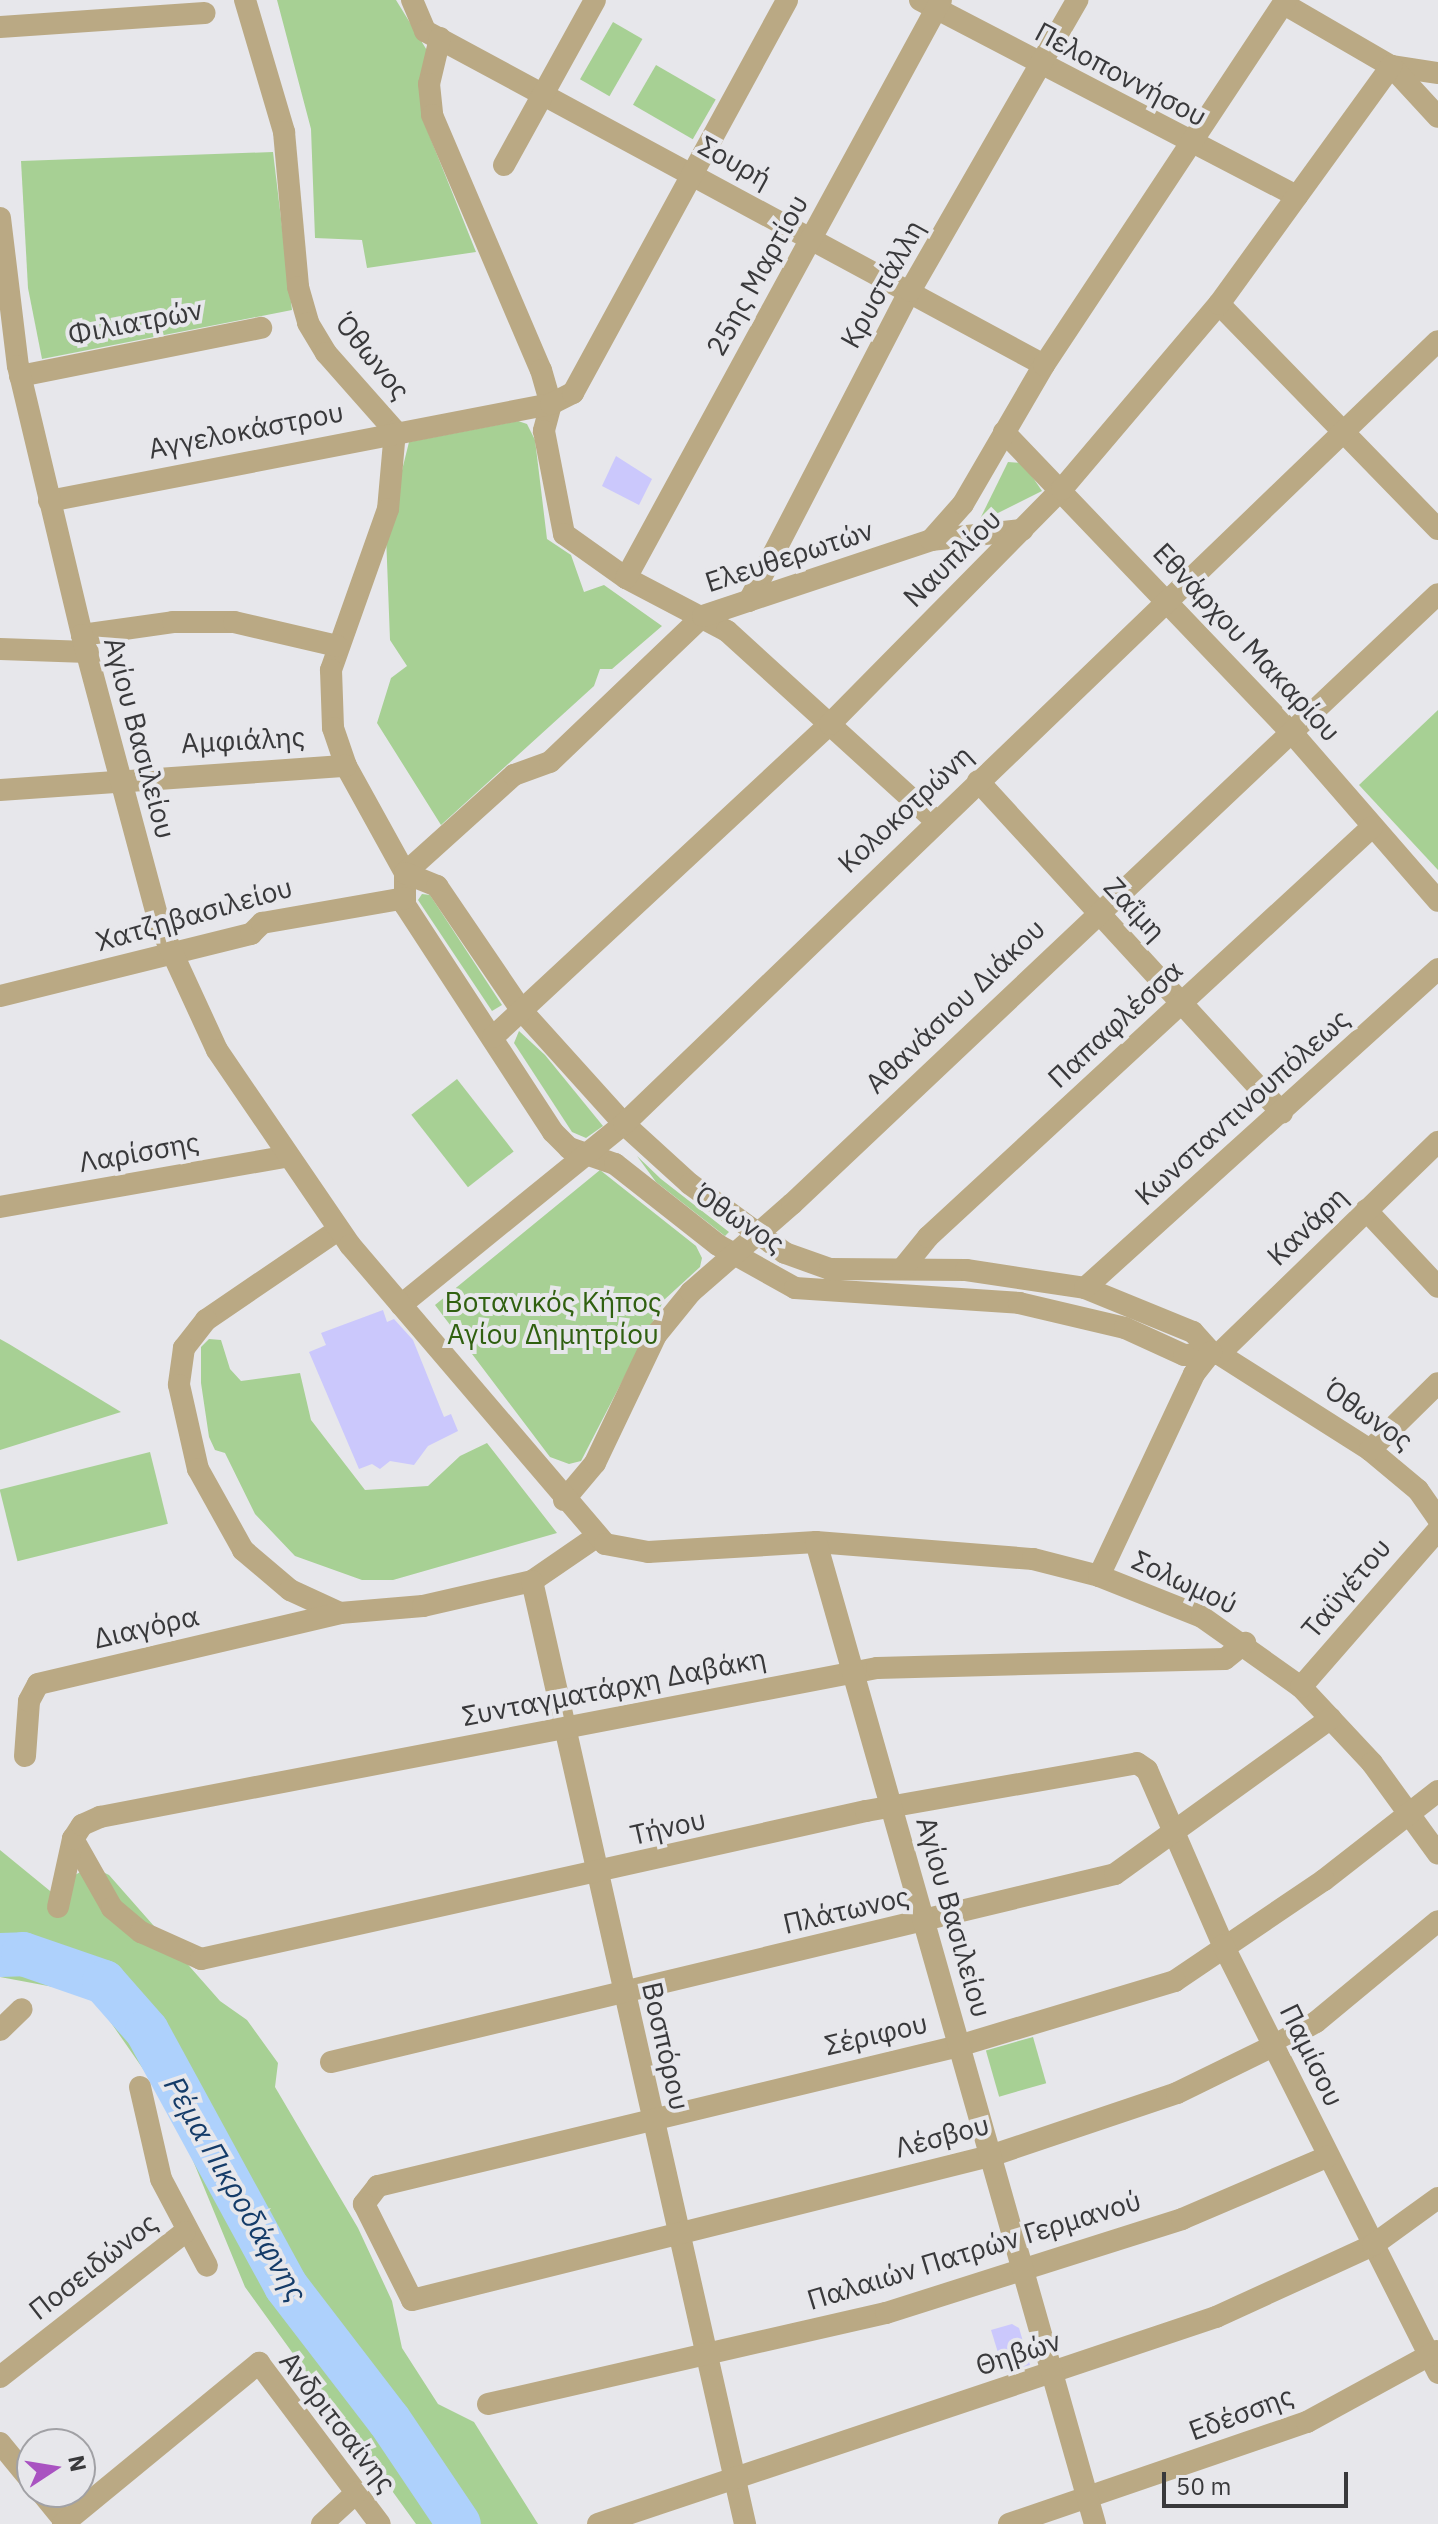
<!DOCTYPE html>
<meta charset="utf-8">
<style>
body{margin:0}
#map{position:relative;width:1438px;height:2524px;overflow:hidden;background:#e7e7eb;font-family:"IBM Plex Sans",sans-serif}
div>[style]{position:absolute}
[style*='--x']{left:calc(var(--x)*1px);top:calc(var(--y)*1px);width:calc(var(--w)*1px);rotate:calc(var(--a)*1deg)}
.green>*{inset:0;background:#a7d094;transform-origin:0 0}
.river>*{height:44px;margin:-22px;padding:0 22px;transform-origin:22px;border-radius:22px;background:#aed1fc}
.building>*{inset:0;background:#cbc8fc}
.minor>*{height:22px;margin:-11px;padding:0 11px;transform-origin:11px;border-radius:11px;background:#baa984}
.tertiary>*{height:22px;margin:-11px;padding:0 11px;transform-origin:11px;border-radius:11px;background:#baa984}
span{translate:-50% -50%;white-space:nowrap;text-align:center;line-height:1.15;-webkit-text-stroke:8px #e7e7eb;paint-order:stroke}
.street-label{font-size:28px;color:#39393b}
.park-label{font-size:28px;color:#306010}
.water-label{font-size:30px;color:#153c69;font-style:italic}
.north{position:absolute;left:16px;top:2428px;width:80px;height:80px;box-sizing:border-box;background:#e7e7eb;border:2px solid #a1a1a5;border-radius:50%;rotate:78deg;font-size:22px;font-weight:700;line-height:32px;text-align:center;color:#39393b}
.north::after{content:'';display:block;margin:auto;width:28px;height:36px;background:#a953c1;clip-path:polygon(50% 0,100% 100%,50% 72%,0 100%)}
.scale{position:absolute;left:1162px;top:2472px;width:186px;height:36px;box-sizing:border-box;border:4px solid #39393b;border-top:0;padding-left:10px;font-size:24px;line-height:28px;white-space:nowrap;color:#39393b;-webkit-text-stroke:6px #e7e7eb;paint-order:stroke}
</style>
<div id="map">
<div class="green">
<i style="clip-path:polygon(277px 0,396px 0,428px 52px,422px 117px,476px 252px,367px 268px,362px 240px,315px 238px,311px 129px)"></i>
<i style="left:613px;top:22px;width:34px;height:66px;rotate:30deg"></i>
<i style="left:656px;top:65px;width:69px;height:46px;rotate:30deg"></i>
<i style="clip-path:polygon(273px 152px,292px 310px,42px 359px,28px 288px,21px 161px)"></i>
<i style="clip-path:polygon(518px 421px,527px 424px,535px 440px,547px 539px,571px 555px,584px 592px,604px 585px,662px 626px,612px 669px,600px 669px,594px 686px,441px 825px,377px 723px,391px 678px,407px 666px,390px 640px,386px 535px,409px 442px)"></i>
<i style="clip-path:polygon(1008px 462px,1023px 463px,1042px 491px,978px 523px)"></i>
<i style="clip-path:polygon(1438px 710px,1438px 870px,1359px 785px)"></i>
<i style="clip-path:polygon(422px 894px,430px 895px,502px 1005px,492px 1011px,418px 900px)"></i>
<i style="clip-path:polygon(519px 1031px,545px 1055px,603px 1126px,586px 1138px,572px 1132px,514px 1043px)"></i>
<i style="left:457px;top:1079px;width:92px;height:58px;rotate:52deg"></i>
<i style="clip-path:polygon(637px 1156px,661px 1179px,729px 1232px,725px 1236px,656px 1182px)"></i>
<i style="clip-path:polygon(600px 1170px,696px 1246px,702px 1258px,700px 1267px,664px 1300px,581px 1461px,569px 1464px,550px 1457px,435px 1305px)"></i>
<i style="clip-path:polygon(0 1339px,9px 1344px,121px 1412px,0 1450px)"></i>
<i style="clip-path:polygon(209px 1339px,221px 1340px,230px 1369px,241px 1381px,300px 1373px,311px 1420px,365px 1490px,428px 1486px,460px 1456px,487px 1443px,557px 1533px,393px 1580px,362px 1580px,295px 1556px,255px 1514px,225px 1453px,215px 1450px,209px 1437px,201px 1383px,201px 1347px)"></i>
<i style="left:150px;top:1452px;width:74px;height:155px;rotate:76deg"></i>
<i style="clip-path:polygon(0 1850px,66px 1904px,75px 1875px,91px 1866px,109px 1875px,220px 2001px,247px 2020px,278px 2063px,275px 2087px,358px 2228px,392px 2301px,402px 2348px,438px 2404px,474px 2422px,538px 2524px,416px 2524px,245px 2287px,173px 2112px,91px 1994px,0 1977px)"></i>
<i style="left:1033px;top:2037px;width:48px;height:49px;rotate:74deg"></i>
</div>
<div class="river">
<i style="--x:0;--y:1955;--w:23;--a:-2"></i>
<i style="--x:23;--y:1954;--w:86;--a:19.1"></i>
<i style="--x:104;--y:1982;--w:65;--a:48.7"></i>
<i style="--x:147;--y:2031;--w:290;--a:61.4"></i>
<i style="--x:286;--y:2286;--w:169;--a:52.5"></i>
<i style="--x:389;--y:2420;--w:125;--a:56.1"></i>
</div>
<div class="building">
<i style="clip-path:polygon(616px 456px,652px 479px,639px 505px,602px 486px)"></i>
<i style="clip-path:polygon(383px 1310px,387px 1322px,394px 1319px,413px 1340px,444px 1417px,451px 1414px,458px 1431px,428px 1446px,414px 1465px,390px 1461px,380px 1469px,372px 1464px,359px 1469px,309px 1352px,326px 1345px,321px 1333px)"></i>
<i style="clip-path:polygon(1012px 2324px,1019px 2328px,1030px 2365px,1004px 2372px,991px 2330px)"></i>
</div>
<div class="minor">
<i style="--x:245;--y:0;--w:138;--a:73.5"></i>
<i style="--x:284;--y:132;--w:156;--a:84.8"></i>
<i style="--x:298;--y:287;--w:37;--a:74"></i>
<i style="--x:308;--y:323;--w:35;--a:59"></i>
<i style="--x:326;--y:353;--w:104;--a:48.5"></i>
<i style="--x:395;--y:431;--w:78;--a:95.1"></i>
<i style="--x:388;--y:509;--w:171;--a:109.5"></i>
<i style="--x:331;--y:670;--w:58;--a:88"></i>
<i style="--x:333;--y:728;--w:40;--a:71.1"></i>
<i style="--x:346;--y:766;--w:122;--a:61.1"></i>
<i style="--x:405;--y:873;--w:32;--a:90"></i>
<i style="--x:405;--y:905;--w:271;--a:56.9"></i>
<i style="--x:553;--y:1132;--w:23;--a:45"></i>
<i style="--x:569;--y:1148;--w:49;--a:19.2"></i>
<i style="--x:615;--y:1164;--w:131;--a:38.2"></i>
<i style="--x:718;--y:1245;--w:88;--a:29.2"></i>
<i style="--x:795;--y:1288;--w:225;--a:3.8"></i>
<i style="--x:1019;--y:1303;--w:109;--a:13.3"></i>
<i style="--x:1125;--y:1328;--w:65;--a:24.6"></i>
<i style="--x:1184;--y:1355;--w:35;--a:-2"></i>
<i style="--x:1219;--y:1354;--w:179;--a:32.4"></i>
<i style="--x:1370;--y:1450;--w:62;--a:39.8"></i>
<i style="--x:1418;--y:1490;--w:35;--a:55"></i>
<i style="--x:412;--y:0;--w:34;--a:67"></i>
<i style="--x:425;--y:31;--w:703;--a:28.35"></i>
<i style="--x:920;--y:0;--w:425;--a:27.5"></i>
<i style="--x:1284;--y:4;--w:124;--a:30.1"></i>
<i style="--x:1391;--y:66;--w:48;--a:8.5"></i>
<i style="--x:0;--y:27;--w:205;--a:-3.9"></i>
<i style="--x:440;--y:38;--w:47;--a:103.4"></i>
<i style="--x:429;--y:84;--w:31;--a:84"></i>
<i style="--x:432;--y:115;--w:277;--a:66.9"></i>
<i style="--x:541;--y:370;--w:35;--a:74"></i>
<i style="--x:551;--y:404;--w:28;--a:105"></i>
<i style="--x:544;--y:431;--w:105;--a:79"></i>
<i style="--x:564;--y:534;--w:76;--a:35.4"></i>
<i style="--x:626;--y:578;--w:114;--a:27.7"></i>
<i style="--x:727;--y:631;--w:281;--a:42.3"></i>
<i style="--x:1391;--y:66;--w:69;--a:47.3"></i>
<i style="--x:504;--y:165;--w:188;--a:-61.1"></i>
<i style="--x:1219;--y:304;--w:314;--a:45.8"></i>
<i style="--x:20;--y:376;--w:246;--a:-11.3"></i>
<i style="--x:1004;--y:432;--w:418;--a:46.3"></i>
<i style="--x:1293;--y:734;--w:221;--a:49"></i>
<i style="--x:49;--y:501;--w:511;--a:-10.94"></i>
<i style="--x:551;--y:404;--w:25;--a:-27"></i>
<i style="--x:573;--y:393;--w:447;--a:-61.4"></i>
<i style="--x:931;--y:540;--w:92;--a:-6.3"></i>
<i style="--x:626;--y:578;--w:658;--a:-61.41"></i>
<i style="--x:749;--y:601;--w:349;--a:-62.6"></i>
<i style="--x:910;--y:291;--w:336;--a:-60.1"></i>
<i style="--x:82;--y:635;--w:92;--a:-8.1"></i>
<i style="--x:173;--y:622;--w:61;--a:0"></i>
<i style="--x:234;--y:622;--w:106;--a:13.1"></i>
<i style="--x:0;--y:649;--w:88;--a:2"></i>
<i style="--x:978;--y:781;--w:450;--a:47.5"></i>
<i style="--x:0;--y:790;--w:347;--a:-4"></i>
<i style="--x:405;--y:873;--w:147;--a:-42"></i>
<i style="--x:514;--y:775;--w:38;--a:-20"></i>
<i style="--x:550;--y:762;--w:211;--a:-43.7"></i>
<i style="--x:703;--y:616;--w:240;--a:-18.4"></i>
<i style="--x:931;--y:540;--w:48;--a:-48.4"></i>
<i style="--x:963;--y:504;--w:161;--a:-59.8"></i>
<i style="--x:1044;--y:365;--w:438;--a:-56.5"></i>
<i style="--x:405;--y:873;--w:35;--a:22"></i>
<i style="--x:437;--y:886;--w:151;--a:55.8"></i>
<i style="--x:522;--y:1011;--w:152;--a:47.9"></i>
<i style="--x:624;--y:1124;--w:89;--a:42.3"></i>
<i style="--x:690;--y:1184;--w:117;--a:36"></i>
<i style="--x:785;--y:1253;--w:48;--a:19.6"></i>
<i style="--x:830;--y:1269;--w:136;--a:0.4"></i>
<i style="--x:966;--y:1270;--w:120;--a:8.6"></i>
<i style="--x:1085;--y:1288;--w:117;--a:22.2"></i>
<i style="--x:1193;--y:1332;--w:27;--a:48"></i>
<i style="--x:0;--y:996;--w:259;--a:-13.9"></i>
<i style="--x:251;--y:934;--w:16;--a:-45"></i>
<i style="--x:262;--y:923;--w:145;--a:-9.9"></i>
<i style="--x:493;--y:1037;--w:460;--a:-42.9"></i>
<i style="--x:830;--y:724;--w:330;--a:-45.4"></i>
<i style="--x:1062;--y:489;--w:243;--a:-49.7"></i>
<i style="--x:1219;--y:304;--w:294;--a:-54.1"></i>
<i style="--x:0;--y:1207;--w:292;--a:-10"></i>
<i style="--x:1366;--y:1210;--w:105;--a:46.9"></i>
<i style="--x:338;--y:1230;--w:160;--a:145.7"></i>
<i style="--x:206;--y:1320;--w:36;--a:128"></i>
<i style="--x:184;--y:1348;--w:37;--a:98"></i>
<i style="--x:179;--y:1385;--w:86;--a:77.3"></i>
<i style="--x:198;--y:1469;--w:93;--a:60.9"></i>
<i style="--x:243;--y:1550;--w:62;--a:40.4"></i>
<i style="--x:290;--y:1590;--w:55;--a:24.7"></i>
<i style="--x:340;--y:1613;--w:83;--a:-4.8"></i>
<i style="--x:423;--y:1606;--w:112;--a:-12.9"></i>
<i style="--x:532;--y:1581;--w:78;--a:-34.5"></i>
<i style="--x:903;--y:1268;--w:40;--a:-51"></i>
<i style="--x:928;--y:1237;--w:604;--a:-42.72"></i>
<i style="--x:1085;--y:1288;--w:476;--a:-42.1"></i>
<i style="--x:401;--y:1305;--w:287;--a:-39.1"></i>
<i style="--x:624;--y:1124;--w:1129;--a:-43.89"></i>
<i style="--x:1219;--y:1354;--w:305;--a:-44.1"></i>
<i style="--x:1370;--y:1450;--w:95;--a:-44.6"></i>
<i style="--x:564;--y:1500;--w:48;--a:-50"></i>
<i style="--x:595;--y:1463;--w:142;--a:-64.5"></i>
<i style="--x:656;--y:1335;--w:55;--a:-50.9"></i>
<i style="--x:691;--y:1292;--w:134;--a:-41.1"></i>
<i style="--x:792;--y:1204;--w:888;--a:-43.36"></i>
<i style="--x:816;--y:1542;--w:218;--a:4.5"></i>
<i style="--x:1033;--y:1559;--w:68;--a:14.4"></i>
<i style="--x:1099;--y:1576;--w:111;--a:21.7"></i>
<i style="--x:1202;--y:1617;--w:121;--a:35.3"></i>
<i style="--x:1301;--y:1687;--w:104;--a:46.9"></i>
<i style="--x:1372;--y:1763;--w:112;--a:54"></i>
<i style="--x:1099;--y:1576;--w:223;--a:-64.8"></i>
<i style="--x:1194;--y:1374;--w:28;--a:-52"></i>
<i style="--x:532;--y:1581;--w:967;--a:77.27"></i>
<i style="--x:1301;--y:1687;--w:208;--a:-48.9"></i>
<i style="--x:25;--y:1756;--w:55;--a:-85.8"></i>
<i style="--x:29;--y:1701;--w:19;--a:-62"></i>
<i style="--x:38;--y:1684;--w:310;--a:-13.2"></i>
<i style="--x:1438;--y:1791;--w:145;--a:142"></i>
<i style="--x:1324;--y:1880;--w:180;--a:145.9"></i>
<i style="--x:1175;--y:1981;--w:226;--a:163.3"></i>
<i style="--x:959;--y:2046;--w:598;--a:166.45"></i>
<i style="--x:378;--y:2186;--w:23;--a:128"></i>
<i style="--x:364;--y:2204;--w:107;--a:63.4"></i>
<i style="--x:412;--y:2300;--w:596;--a:-13.99"></i>
<i style="--x:990;--y:2156;--w:197;--a:-18.6"></i>
<i style="--x:1177;--y:2093;--w:109;--a:-26.1"></i>
<i style="--x:1275;--y:2045;--w:47;--a:-29.3"></i>
<i style="--x:1316;--y:2022;--w:158;--a:-39.6"></i>
<i style="--x:73;--y:1839;--w:79;--a:60.5"></i>
<i style="--x:112;--y:1908;--w:38;--a:40"></i>
<i style="--x:141;--y:1932;--w:66;--a:24.2"></i>
<i style="--x:201;--y:1959;--w:681;--a:-12.55"></i>
<i style="--x:866;--y:1811;--w:275;--a:-10"></i>
<i style="--x:1137;--y:1763;--w:12;--a:35"></i>
<i style="--x:1147;--y:1770;--w:191;--a:66.5"></i>
<i style="--x:1223;--y:1945;--w:479;--a:63.3"></i>
<i style="--x:58;--y:1907;--w:70;--a:-77.6"></i>
<i style="--x:73;--y:1839;--w:17;--a:-57"></i>
<i style="--x:82;--y:1825;--w:20;--a:-24"></i>
<i style="--x:100;--y:1817;--w:791;--a:-10.86"></i>
<i style="--x:877;--y:1668;--w:348;--a:-1.5"></i>
<i style="--x:1225;--y:1659;--w:26;--a:-39"></i>
<i style="--x:0;--y:2030;--w:30;--a:-44"></i>
<i style="--x:331;--y:2062;--w:806;--a:-13.48"></i>
<i style="--x:1115;--y:1874;--w:266;--a:-35.8"></i>
<i style="--x:140;--y:2087;--w:94;--a:77.1"></i>
<i style="--x:161;--y:2179;--w:98;--a:62.1"></i>
<i style="--x:0;--y:2377;--w:235;--a:-38.1"></i>
<i style="--x:488;--y:2404;--w:408;--a:-12.9"></i>
<i style="--x:886;--y:2313;--w:311;--a:-17.6"></i>
<i style="--x:1182;--y:2219;--w:158;--a:-23.2"></i>
<i style="--x:0;--y:2443;--w:50;--a:50.6"></i>
<i style="--x:41;--y:2492;--w:41;--a:50.9"></i>
<i style="--x:63;--y:2524;--w:254;--a:-39.4"></i>
<i style="--x:259;--y:2363;--w:201;--a:53.1"></i>
<i style="--x:322;--y:2524;--w:47;--a:-42.4"></i>
<i style="--x:598;--y:2524;--w:652;--a:-18.52"></i>
<i style="--x:1216;--y:2317;--w:173;--a:-24.6"></i>
<i style="--x:1373;--y:2245;--w:80;--a:-35.9"></i>
<i style="--x:1009;--y:2524;--w:315;--a:-18.9"></i>
<i style="--x:1307;--y:2422;--w:148;--a:-28.6"></i>
</div>
<div class="tertiary">
<i style="--x:0;--y:218;--w:149;--a:83.1"></i>
<i style="--x:18;--y:366;--w:277;--a:76.6"></i>
<i style="--x:82;--y:635;--w:301;--a:75"></i>
<i style="--x:160;--y:926;--w:136;--a:65.3"></i>
<i style="--x:217;--y:1050;--w:236;--a:55.7"></i>
<i style="--x:350;--y:1245;--w:393;--a:49.5"></i>
<i style="--x:605;--y:1544;--w:44;--a:10.5"></i>
<i style="--x:648;--y:1552;--w:168;--a:-3.4"></i>
<i style="--x:816;--y:1542;--w:1021;--a:74.14"></i>
</div>
<div class="street-label">
<span style="left:1121px;top:74px;rotate:28deg">Πελοποννήσου</span>
<span style="left:735px;top:162px;rotate:29deg">Σουρή</span>
<span style="left:757px;top:275px;rotate:-61deg">25ης Μαρτίου</span>
<span style="left:882px;top:284px;rotate:-61deg">Κρυστάλλη</span>
<span style="left:135px;top:322px;rotate:-11deg">Φιλιατρών</span>
<span style="left:373px;top:357px;rotate:51deg">Όθωνος</span>
<span style="left:246px;top:430px;rotate:-11deg">Αγγελοκάστρου</span>
<span style="left:789px;top:556px;rotate:-18deg">Ελευθερωτών</span>
<span style="left:952px;top:558px;rotate:-45deg">Ναυπλίου</span>
<span style="left:1247px;top:642px;rotate:47deg">Εθνάρχου Μακαρίου</span>
<span style="left:140px;top:738px;rotate:75deg">Αγίου Βασιλείου</span>
<span style="left:243px;top:740px;rotate:-3deg">Αμφιάλης</span>
<span style="left:905px;top:809px;rotate:-43deg">Κολοκοτρώνη</span>
<span style="left:1135px;top:909px;rotate:47deg">Ζαΐμη</span>
<span style="left:194px;top:914px;rotate:-16deg">Χατζηβασιλείου</span>
<span style="left:955px;top:1006px;rotate:-44deg">Αθανάσιου Διάκου</span>
<span style="left:1115px;top:1024px;rotate:-43deg">Παπαφλέσσα</span>
<span style="left:1242px;top:1107px;rotate:-42deg">Κωνσταντινουπόλεως</span>
<span style="left:139px;top:1152px;rotate:-10deg">Λαρίσσης</span>
<span style="left:740px;top:1219px;rotate:33deg">Όθωνος</span>
<span style="left:1307px;top:1226px;rotate:-44deg">Κανάρη</span>
<span style="left:1369px;top:1415px;rotate:35deg">Όθωνος</span>
<span style="left:1185px;top:1582px;rotate:25deg">Σολωμού</span>
<span style="left:1346px;top:1588px;rotate:-50deg">Ταϋγέτου</span>
<span style="left:146px;top:1627px;rotate:-13deg">Διαγόρα</span>
<span style="left:614px;top:1687px;rotate:-11deg">Συνταγματάρχη Δαβάκη</span>
<span style="left:668px;top:1827px;rotate:-13deg">Τήνου</span>
<span style="left:846px;top:1910px;rotate:-13deg">Πλάτωνος</span>
<span style="left:954px;top:1917px;rotate:74deg">Αγίου Βασιλείου</span>
<span style="left:876px;top:2034px;rotate:-13deg">Σέριφου</span>
<span style="left:666px;top:2046px;rotate:77deg">Βοσπόρου</span>
<span style="left:1312px;top:2055px;rotate:64deg">Παμίσου</span>
<span style="left:942px;top:2136px;rotate:-15deg">Λέσβου</span>
<span style="left:974px;top:2250px;rotate:-17deg">Παλαιών Πατρών Γερμανού</span>
<span style="left:93px;top:2266px;rotate:-38deg">Ποσειδώνος</span>
<span style="left:1018px;top:2353px;rotate:-18deg">Θηβών</span>
<span style="left:1241px;top:2413px;rotate:-20deg">Εδέσσης</span>
<span style="left:338px;top:2422px;rotate:52deg">Ανδριτσαίνης</span>
</div>
<div class="park-label">
<span style="left:553px;top:1318px">Βοτανικός Κήπος<br>Αγίου Δημητρίου</span>
</div>
<div class="water-label">
<span style="left:236px;top:2189px;rotate:60deg">Ρέμα Πικροδάφνης</span>
</div>
<div class="north">N</div>
<div class="scale">50 m</div>
</div>
